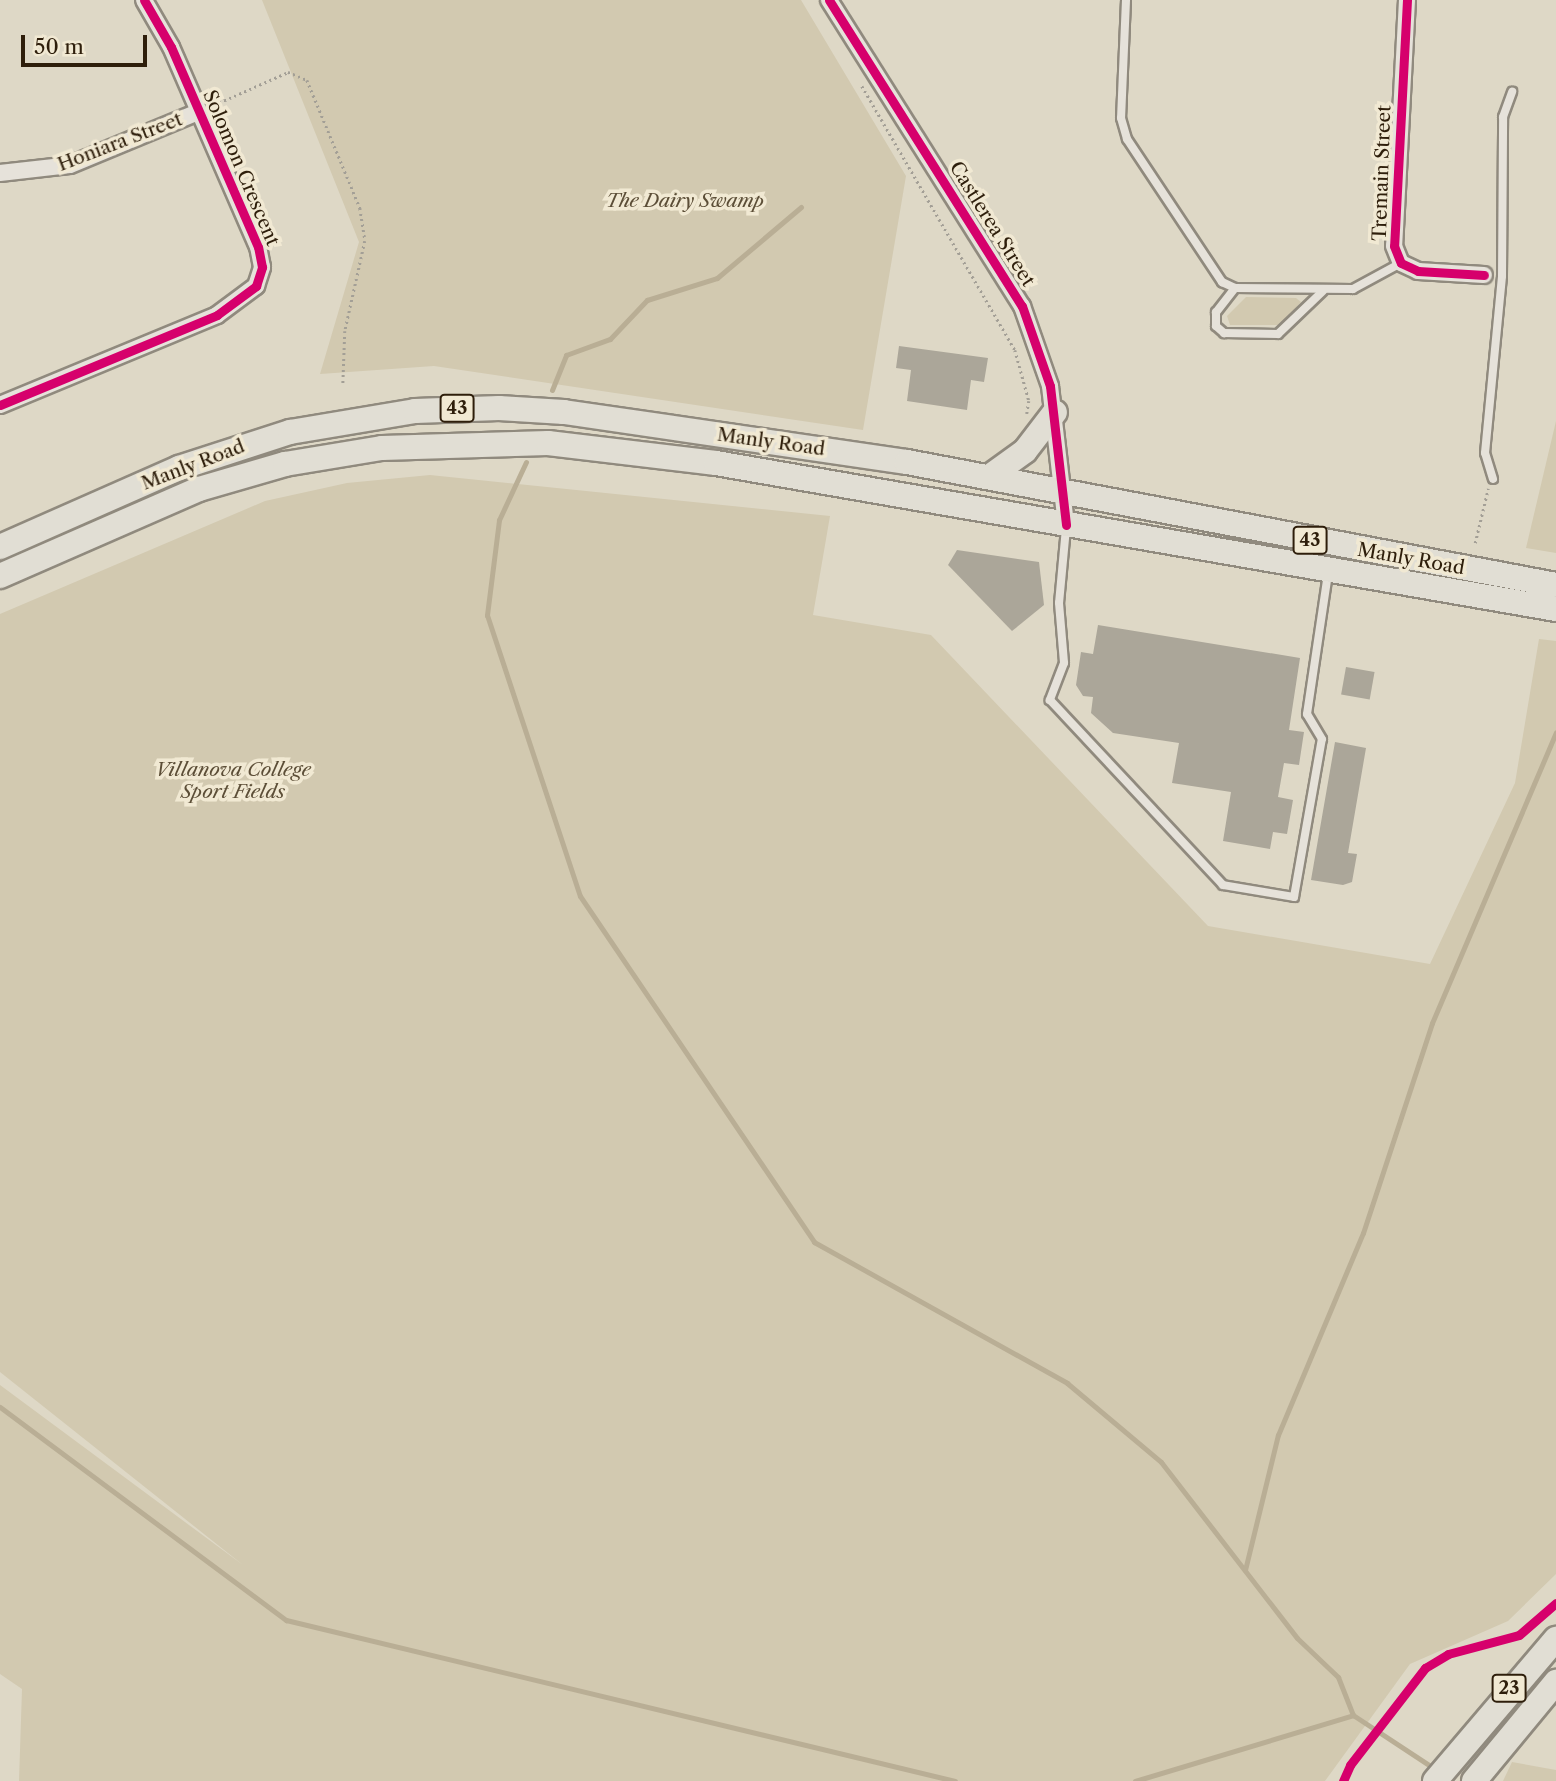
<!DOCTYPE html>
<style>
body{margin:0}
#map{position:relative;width:1556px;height:1781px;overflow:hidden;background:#ded8c6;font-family:"Libre Caslon Text",serif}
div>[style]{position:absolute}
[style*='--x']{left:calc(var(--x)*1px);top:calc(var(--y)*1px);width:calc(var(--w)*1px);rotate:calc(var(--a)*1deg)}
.green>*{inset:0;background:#d2c9b0}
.stream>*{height:5px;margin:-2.5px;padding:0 2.5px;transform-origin:2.5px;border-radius:2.5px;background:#b9ae95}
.building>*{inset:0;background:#aba699;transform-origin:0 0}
.path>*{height:2.5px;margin-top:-1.25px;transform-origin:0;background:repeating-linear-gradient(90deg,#a39f96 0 2px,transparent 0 5.5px)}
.roads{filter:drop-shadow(2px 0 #908a7e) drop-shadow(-2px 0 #908a7e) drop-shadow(0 2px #908a7e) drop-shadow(0 -2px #908a7e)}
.lane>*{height:8px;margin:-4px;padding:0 4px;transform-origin:4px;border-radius:4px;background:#e6e2da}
.street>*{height:16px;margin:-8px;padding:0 8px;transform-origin:8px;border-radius:8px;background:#e6e2da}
.primary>*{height:24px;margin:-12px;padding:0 12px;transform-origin:12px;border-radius:12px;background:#e1ded4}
.cycleway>*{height:9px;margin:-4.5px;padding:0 4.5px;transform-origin:4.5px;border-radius:4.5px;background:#d6006c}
span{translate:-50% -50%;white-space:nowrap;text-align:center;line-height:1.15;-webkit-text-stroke:7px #f1e9d3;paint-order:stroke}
.shield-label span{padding:2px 5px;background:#f1e9d3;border:2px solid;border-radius:5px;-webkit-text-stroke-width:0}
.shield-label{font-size:18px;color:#2e1e0b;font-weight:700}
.street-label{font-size:19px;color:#2e1e0b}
.park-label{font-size:19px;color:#5c4e37;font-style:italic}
.scale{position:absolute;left:21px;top:35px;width:126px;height:32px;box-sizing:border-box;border:4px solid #2e1e0b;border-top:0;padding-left:9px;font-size:21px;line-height:24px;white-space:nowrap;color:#2e1e0b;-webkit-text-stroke:5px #f1e9d3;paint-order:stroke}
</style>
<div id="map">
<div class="green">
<i style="clip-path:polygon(262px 0,801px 0,906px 176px,863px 430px,434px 366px,320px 374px,359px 242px)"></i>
<i style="clip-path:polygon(1246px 297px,1296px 298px,1301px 302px,1281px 325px,1230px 325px,1227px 316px)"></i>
<i style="clip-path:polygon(1556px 421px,1556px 553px,1526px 548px)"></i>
<i style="clip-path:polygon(430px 475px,830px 516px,813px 615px,931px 635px,1208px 926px,1430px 964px,1515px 783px,1539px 639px,1556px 641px,1556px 1574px,1508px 1621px,1410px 1664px,1325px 1781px,19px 1781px,22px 1689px,0 1674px,0 1385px,243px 1565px,0 1372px,0 614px,265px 501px,347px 483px)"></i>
<i style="clip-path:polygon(1512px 1762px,1556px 1770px,1556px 1781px,1503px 1781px)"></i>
</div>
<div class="stream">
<i style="--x:552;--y:390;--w:38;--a:-68"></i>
<i style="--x:566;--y:355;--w:47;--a:-20"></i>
<i style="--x:610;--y:339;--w:54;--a:-46.5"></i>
<i style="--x:647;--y:300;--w:73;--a:-17.4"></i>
<i style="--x:717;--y:278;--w:110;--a:-40.2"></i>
<i style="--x:526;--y:462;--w:64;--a:115"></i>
<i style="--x:499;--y:520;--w:96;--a:97.2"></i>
<i style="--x:487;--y:615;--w:296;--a:71.7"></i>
<i style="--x:580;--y:896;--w:418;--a:55.9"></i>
<i style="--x:814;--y:1242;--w:290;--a:29.1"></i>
<i style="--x:1067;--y:1383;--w:123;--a:40"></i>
<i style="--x:1161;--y:1462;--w:222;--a:52.3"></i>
<i style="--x:1297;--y:1638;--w:57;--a:43.6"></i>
<i style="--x:1338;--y:1677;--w:41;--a:68.5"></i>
<i style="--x:0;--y:1407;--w:357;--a:36.7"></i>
<i style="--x:286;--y:1620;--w:688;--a:13.53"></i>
<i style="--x:1245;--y:1570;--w:139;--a:-76.3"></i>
<i style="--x:1278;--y:1435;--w:219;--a:-67.2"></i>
<i style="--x:1363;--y:1233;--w:221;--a:-71.8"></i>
<i style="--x:1432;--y:1023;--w:316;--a:-66.9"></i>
<i style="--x:1353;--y:1715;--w:98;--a:33.4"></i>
<i style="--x:1135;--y:1781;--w:228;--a:-16.8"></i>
</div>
<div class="building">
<i style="clip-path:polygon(899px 346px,988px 358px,984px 382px,971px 380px,967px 410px,907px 401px,911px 370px,896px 368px)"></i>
<i style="clip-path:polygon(957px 550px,1039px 562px,1044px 605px,1012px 631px,948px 565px)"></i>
<i style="clip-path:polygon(1098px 625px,1300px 658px,1289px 730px,1304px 732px,1299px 765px,1284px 763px,1278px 797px,1293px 800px,1287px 834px,1273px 832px,1270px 849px,1223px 841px,1231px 792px,1172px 783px,1179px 743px,1113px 733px,1091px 713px,1093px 697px,1083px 696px,1076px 685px,1081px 652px,1093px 654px)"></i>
<i style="left:1346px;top:667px;width:29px;height:28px;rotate:10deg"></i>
<i style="clip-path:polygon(1335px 742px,1366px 748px,1348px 853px,1357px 854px,1352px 882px,1343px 885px,1311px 880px)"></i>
</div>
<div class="path">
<i style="--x:862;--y:86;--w:305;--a:59.9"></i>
<i style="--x:1015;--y:350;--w:53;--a:74.6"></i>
<i style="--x:1029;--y:401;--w:13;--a:99"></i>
<i style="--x:214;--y:105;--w:81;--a:-24"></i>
<i style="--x:288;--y:72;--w:21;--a:23"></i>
<i style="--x:307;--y:80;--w:139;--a:67.5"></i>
<i style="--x:360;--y:208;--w:33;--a:81"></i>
<i style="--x:365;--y:241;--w:92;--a:102.5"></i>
<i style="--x:345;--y:331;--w:54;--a:92.1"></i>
<i style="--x:1475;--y:543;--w:56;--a:-76.5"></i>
</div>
<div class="roads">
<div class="lane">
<i style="--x:1126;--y:0;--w:118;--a:92.4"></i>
<i style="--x:1121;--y:118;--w:22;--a:74"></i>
<i style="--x:1127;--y:139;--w:172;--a:56.4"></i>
<i style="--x:1222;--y:282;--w:14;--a:25"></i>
<i style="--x:1235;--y:288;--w:118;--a:0.5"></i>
<i style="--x:1353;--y:289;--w:55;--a:-28.4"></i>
<i style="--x:1235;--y:288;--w:31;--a:128"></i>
<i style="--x:1216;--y:312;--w:14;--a:90"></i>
<i style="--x:1216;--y:326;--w:11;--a:41"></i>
<i style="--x:1224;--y:333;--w:54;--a:1.1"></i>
<i style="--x:1278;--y:334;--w:62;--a:-43.7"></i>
<i style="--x:1493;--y:479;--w:27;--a:-107"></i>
<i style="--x:1485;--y:453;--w:178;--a:-84.5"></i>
<i style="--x:1502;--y:276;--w:159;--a:-89.6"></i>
<i style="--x:1503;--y:117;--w:27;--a:-70"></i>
<i style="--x:1066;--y:528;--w:75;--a:95.3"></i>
<i style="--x:1059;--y:603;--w:60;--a:85.2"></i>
<i style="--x:1064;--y:663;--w:40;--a:111"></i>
<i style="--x:1050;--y:700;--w:253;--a:46.9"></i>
<i style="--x:1223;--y:885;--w:72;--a:9.6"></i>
<i style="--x:1294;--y:897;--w:160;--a:-80"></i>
<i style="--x:1322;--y:739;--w:29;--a:-121"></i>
<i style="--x:1307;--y:714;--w:143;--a:-81.5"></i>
</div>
<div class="street">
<i style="--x:829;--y:0;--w:362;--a:57.8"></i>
<i style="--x:1022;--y:306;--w:85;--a:70.7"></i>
<i style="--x:1050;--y:386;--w:140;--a:83.4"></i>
<i style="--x:1407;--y:0;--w:246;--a:93"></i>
<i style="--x:1394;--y:246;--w:18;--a:68"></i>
<i style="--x:1401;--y:263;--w:19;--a:25"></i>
<i style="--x:1418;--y:271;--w:66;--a:3.5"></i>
<i style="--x:0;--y:173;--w:70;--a:-6.5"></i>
<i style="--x:70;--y:165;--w:139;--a:-22.5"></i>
<i style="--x:0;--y:405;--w:235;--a:-22.5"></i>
<i style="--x:217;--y:315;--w:49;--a:-36.6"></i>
<i style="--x:256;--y:286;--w:20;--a:-72"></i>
<i style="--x:262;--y:267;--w:20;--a:-101"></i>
<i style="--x:258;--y:247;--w:218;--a:-113.5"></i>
<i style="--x:171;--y:47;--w:54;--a:-119.9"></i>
</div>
<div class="primary">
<i style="--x:989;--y:477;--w:44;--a:-35.8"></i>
<i style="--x:1025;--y:451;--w:49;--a:-52.4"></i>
<i style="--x:0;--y:547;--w:196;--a:-23.8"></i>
<i style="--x:179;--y:468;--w:117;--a:-18"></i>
<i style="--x:290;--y:432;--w:127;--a:-9.5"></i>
<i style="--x:415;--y:411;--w:84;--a:-2"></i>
<i style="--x:499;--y:408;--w:65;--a:3.5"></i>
<i style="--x:564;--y:412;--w:347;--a:8.3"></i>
<i style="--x:907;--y:462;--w:661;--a:10.73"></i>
<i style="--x:0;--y:576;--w:217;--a:-23.6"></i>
<i style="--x:199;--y:489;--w:90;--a:-16.2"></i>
<i style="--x:285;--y:464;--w:98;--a:-9.4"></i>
<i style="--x:382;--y:448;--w:166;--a:-1.7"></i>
<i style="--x:548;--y:443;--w:169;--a:6.8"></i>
<i style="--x:716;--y:463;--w:853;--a:9.86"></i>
<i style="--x:1435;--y:1781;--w:187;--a:-49.6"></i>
<i style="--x:1474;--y:1781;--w:129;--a:-50.4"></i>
</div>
</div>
<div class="cycleway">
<i style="--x:829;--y:0;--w:362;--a:57.8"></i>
<i style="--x:1022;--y:306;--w:85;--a:70.7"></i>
<i style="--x:1050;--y:386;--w:140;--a:83.4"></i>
<i style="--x:1407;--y:0;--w:246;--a:93"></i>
<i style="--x:1394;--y:246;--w:18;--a:68"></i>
<i style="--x:1401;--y:263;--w:19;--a:25"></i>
<i style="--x:1418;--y:271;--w:66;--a:3.5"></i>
<i style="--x:0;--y:405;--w:235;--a:-22.5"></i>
<i style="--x:217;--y:315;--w:49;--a:-36.6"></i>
<i style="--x:256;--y:286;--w:20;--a:-72"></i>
<i style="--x:262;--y:267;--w:20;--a:-101"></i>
<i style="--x:258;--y:247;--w:218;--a:-113.5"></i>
<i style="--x:171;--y:47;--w:54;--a:-119.9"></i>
<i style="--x:1343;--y:1781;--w:17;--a:-66"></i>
<i style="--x:1350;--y:1765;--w:123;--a:-52.3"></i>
<i style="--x:1425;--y:1668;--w:27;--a:-31"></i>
<i style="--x:1448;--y:1654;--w:73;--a:-15"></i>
<i style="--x:1519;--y:1635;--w:49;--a:-40.9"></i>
</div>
<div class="shield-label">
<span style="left:457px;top:408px">43</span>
<span style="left:1310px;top:540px">43</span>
<span style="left:1509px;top:1688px">23</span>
</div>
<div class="street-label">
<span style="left:120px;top:142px;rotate:-21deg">Honiara Street</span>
<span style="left:241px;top:168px;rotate:67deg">Solomon Crescent</span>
<span style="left:1382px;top:173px;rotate:-88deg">Tremain Street</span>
<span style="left:992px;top:224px;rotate:58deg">Castlerea Street</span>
<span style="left:771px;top:442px;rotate:8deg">Manly Road</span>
<span style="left:193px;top:465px;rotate:-21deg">Manly Road</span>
<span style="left:1411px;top:559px;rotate:10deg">Manly Road</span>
</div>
<div class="park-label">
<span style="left:685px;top:201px">The Dairy Swamp</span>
<span style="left:233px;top:781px">Villanova College<br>Sport Fields</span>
</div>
<div class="scale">50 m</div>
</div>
